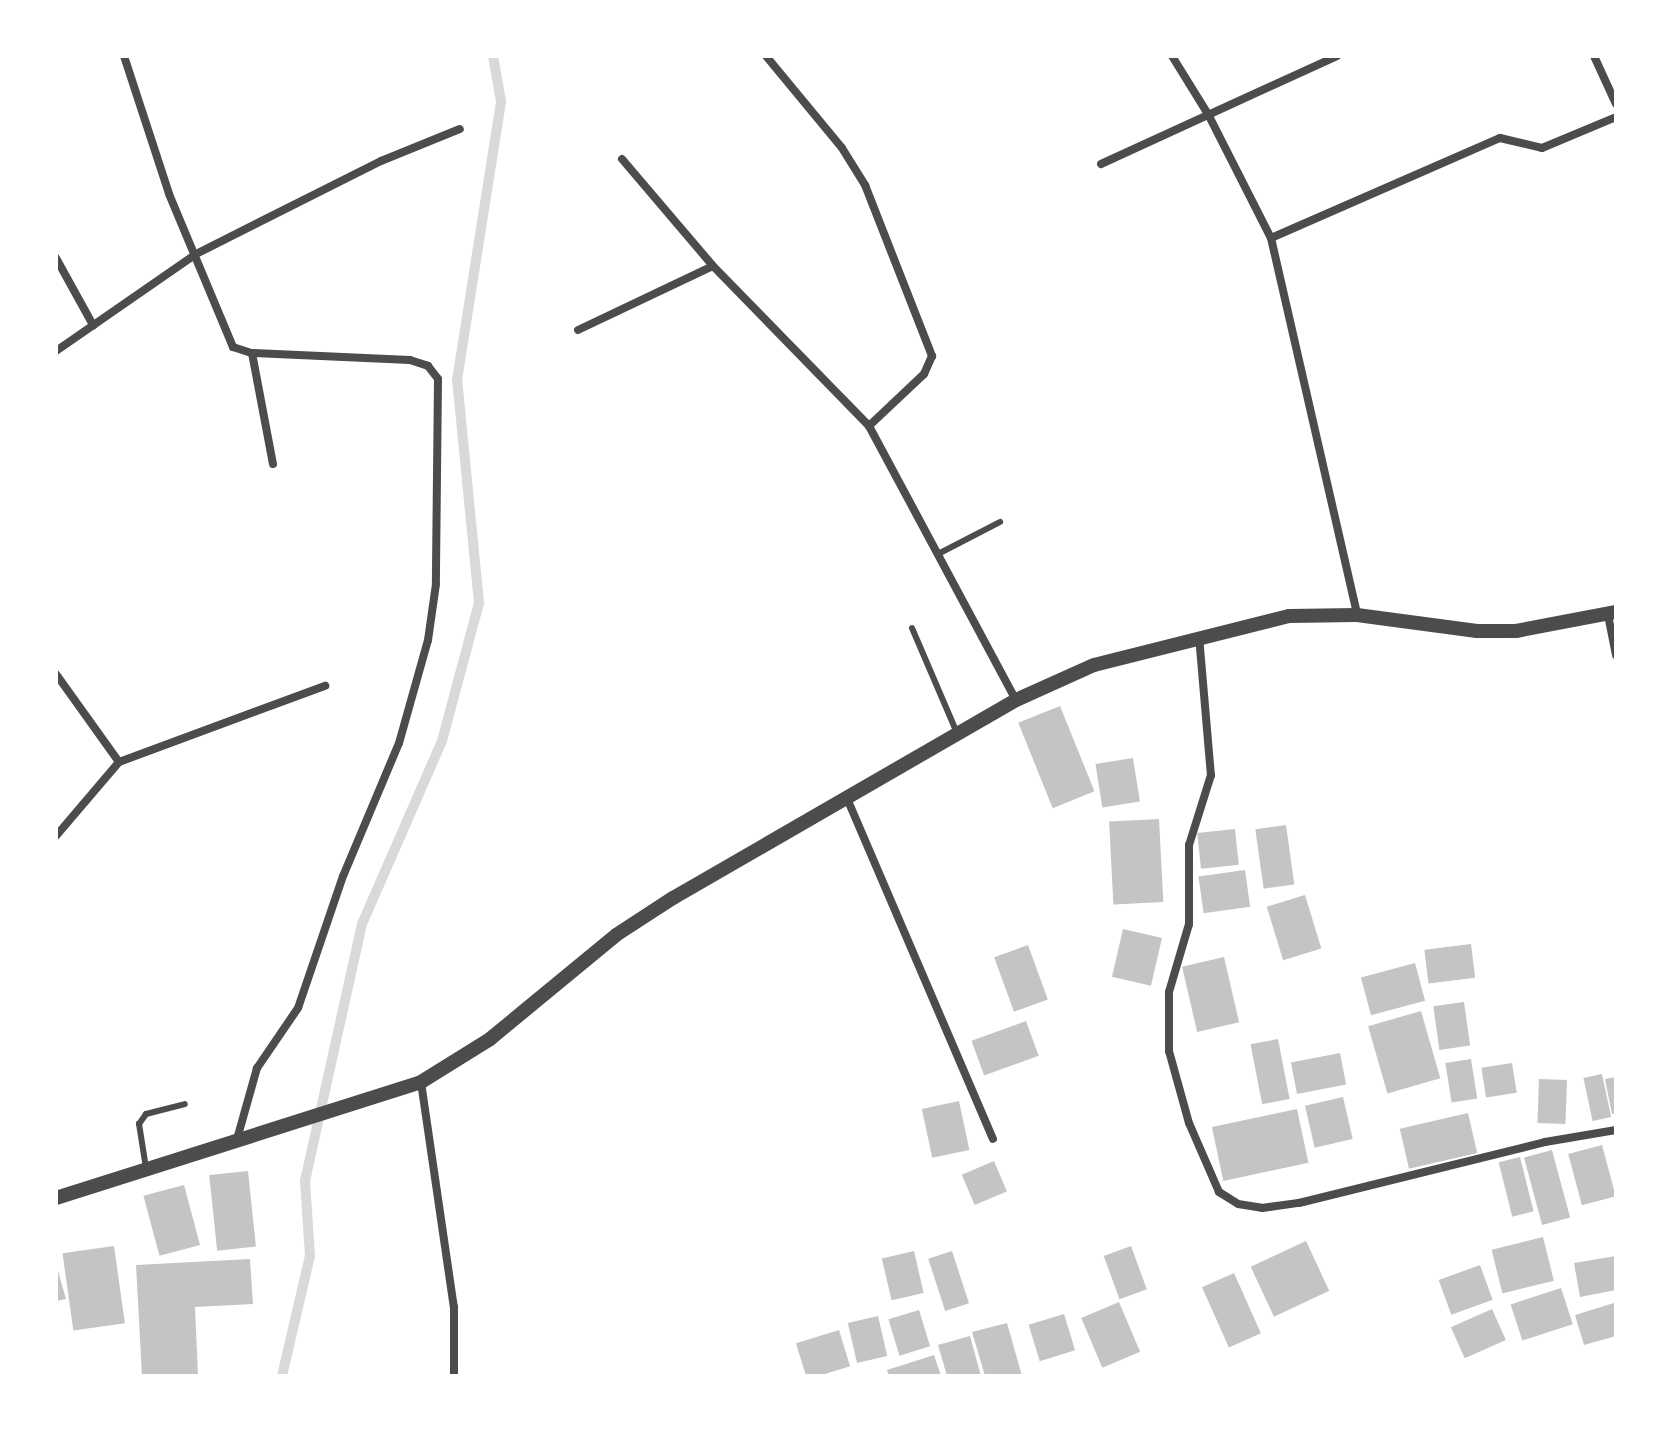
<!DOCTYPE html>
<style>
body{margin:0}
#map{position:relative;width:1672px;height:1432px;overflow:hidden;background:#fff;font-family:"Nunito Sans",sans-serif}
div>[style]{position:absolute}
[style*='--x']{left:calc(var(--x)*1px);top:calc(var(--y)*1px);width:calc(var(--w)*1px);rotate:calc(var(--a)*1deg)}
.stream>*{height:10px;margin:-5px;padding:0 5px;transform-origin:5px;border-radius:5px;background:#d9d9d9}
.building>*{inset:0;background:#c4c4c4;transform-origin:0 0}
.service>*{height:6px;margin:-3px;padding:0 3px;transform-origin:3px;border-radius:3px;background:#4c4c4c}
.minor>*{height:8px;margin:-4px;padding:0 4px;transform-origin:4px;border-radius:4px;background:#4c4c4c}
.tertiary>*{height:14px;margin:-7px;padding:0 7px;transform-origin:7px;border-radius:7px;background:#4c4c4c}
span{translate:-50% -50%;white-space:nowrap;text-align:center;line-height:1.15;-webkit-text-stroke:8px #fff;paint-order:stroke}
.frame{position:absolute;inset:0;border:58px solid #fff;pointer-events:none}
</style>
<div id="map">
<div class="stream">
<i style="--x:282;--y:1376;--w:123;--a:-76.9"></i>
<i style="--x:310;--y:1256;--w:75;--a:-93.8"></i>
<i style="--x:305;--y:1181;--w:263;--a:-77.5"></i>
<i style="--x:362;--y:924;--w:200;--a:-66.4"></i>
<i style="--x:442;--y:741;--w:143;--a:-75"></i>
<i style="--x:479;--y:603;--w:224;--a:-95.6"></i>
<i style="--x:457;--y:380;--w:282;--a:-81"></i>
<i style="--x:501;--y:101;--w:46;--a:-100.1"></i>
</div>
<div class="building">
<i style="left:1060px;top:706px;width:92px;height:45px;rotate:68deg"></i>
<i style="left:1133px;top:758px;width:44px;height:38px;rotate:81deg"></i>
<i style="left:1159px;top:819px;width:83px;height:50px;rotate:87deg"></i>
<i style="left:1286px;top:825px;width:60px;height:31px;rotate:82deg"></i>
<i style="left:1235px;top:829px;width:36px;height:38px;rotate:84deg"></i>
<i style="left:1245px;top:870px;width:37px;height:47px;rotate:82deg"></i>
<i style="left:1305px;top:895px;width:56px;height:40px;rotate:73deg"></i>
<i style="left:1123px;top:929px;width:40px;height:49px;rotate:13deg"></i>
<i style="left:1471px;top:944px;width:34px;height:47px;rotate:83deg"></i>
<i style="left:1028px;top:945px;width:58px;height:36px;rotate:70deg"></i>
<i style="left:1224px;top:957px;width:67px;height:43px;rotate:77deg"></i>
<i style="left:1415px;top:963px;width:39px;height:56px;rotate:75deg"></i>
<i style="left:1464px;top:1002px;width:44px;height:31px;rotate:82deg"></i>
<i style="left:1421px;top:1011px;width:70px;height:55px;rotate:74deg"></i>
<i style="left:1026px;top:1021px;width:37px;height:58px;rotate:70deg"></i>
<i style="left:1278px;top:1039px;width:61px;height:28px;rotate:79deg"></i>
<i style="left:1340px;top:1053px;width:32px;height:50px;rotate:79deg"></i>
<i style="left:1471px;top:1059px;width:40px;height:26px;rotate:81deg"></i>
<i style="left:1512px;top:1063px;width:30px;height:31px;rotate:81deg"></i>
<i style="left:1602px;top:1074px;width:44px;height:19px;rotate:78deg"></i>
<i style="clip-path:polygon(1616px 1077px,1616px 1114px,1612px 1114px,1605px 1079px)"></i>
<i style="left:1539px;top:1079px;width:28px;height:44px;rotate:2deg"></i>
<i style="left:1343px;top:1097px;width:43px;height:39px;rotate:77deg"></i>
<i style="left:959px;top:1101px;width:50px;height:38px;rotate:78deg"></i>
<i style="left:1297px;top:1109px;width:55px;height:87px;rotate:78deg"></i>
<i style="left:1468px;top:1113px;width:41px;height:70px;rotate:77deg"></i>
<i style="left:1602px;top:1145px;width:53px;height:35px;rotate:75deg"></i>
<i style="left:1552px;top:1150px;width:70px;height:29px;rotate:75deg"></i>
<i style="left:1520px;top:1157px;width:56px;height:22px;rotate:76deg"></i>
<i style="left:994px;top:1161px;width:33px;height:35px;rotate:67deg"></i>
<i style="left:248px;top:1171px;width:76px;height:39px;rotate:84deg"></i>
<i style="left:184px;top:1185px;width:62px;height:42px;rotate:75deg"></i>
<i style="left:1543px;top:1237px;width:45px;height:53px;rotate:76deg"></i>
<i style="left:1306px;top:1241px;width:55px;height:61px;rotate:65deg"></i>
<i style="left:114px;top:1246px;width:78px;height:52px;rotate:82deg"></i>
<i style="left:1131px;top:1246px;width:46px;height:29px;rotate:70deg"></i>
<i style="left:914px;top:1251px;width:43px;height:33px;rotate:77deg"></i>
<i style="left:952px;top:1251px;width:55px;height:25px;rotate:72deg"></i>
<i style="clip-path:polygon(1616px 1256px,1616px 1290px,1580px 1297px,1574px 1263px)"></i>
<i style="clip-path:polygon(250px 1259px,253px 1304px,195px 1307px,198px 1376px,142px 1376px,136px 1265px)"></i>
<i style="clip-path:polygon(56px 1264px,66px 1299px,56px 1301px)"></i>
<i style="left:1480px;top:1265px;width:37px;height:44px;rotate:70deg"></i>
<i style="left:1234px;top:1273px;width:66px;height:35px;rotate:66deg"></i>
<i style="left:1561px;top:1288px;width:38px;height:53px;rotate:72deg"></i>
<i style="left:1119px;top:1302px;width:54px;height:41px;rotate:67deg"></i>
<i style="clip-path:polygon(1614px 1303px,1616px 1336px,1584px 1345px,1575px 1315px)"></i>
<i style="left:1492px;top:1309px;width:34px;height:45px;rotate:66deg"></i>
<i style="left:919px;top:1310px;width:38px;height:32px;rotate:73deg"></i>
<i style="left:1064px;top:1314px;width:38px;height:37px;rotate:73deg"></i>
<i style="left:878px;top:1316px;width:41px;height:31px;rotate:77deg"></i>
<i style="clip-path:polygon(1007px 1323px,1022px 1376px,985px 1376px,972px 1332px)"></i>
<i style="left:839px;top:1330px;width:38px;height:45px;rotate:73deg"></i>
<i style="clip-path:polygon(970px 1336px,981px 1376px,947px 1376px,938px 1345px)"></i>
<i style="clip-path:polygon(934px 1355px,941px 1376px,889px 1376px,887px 1370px)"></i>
</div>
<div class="service">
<i style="--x:938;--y:554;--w:70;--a:-27.3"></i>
<i style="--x:912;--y:628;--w:114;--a:66.8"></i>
<i style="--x:146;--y:1168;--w:45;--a:-99"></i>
<i style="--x:139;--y:1124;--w:12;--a:-55"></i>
<i style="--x:146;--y:1114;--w:40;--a:-14.4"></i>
</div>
<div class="minor">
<i style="--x:124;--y:56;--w:145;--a:71.9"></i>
<i style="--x:169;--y:194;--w:166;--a:67.3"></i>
<i style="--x:233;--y:347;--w:20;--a:18"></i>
<i style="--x:252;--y:353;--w:158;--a:2.5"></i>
<i style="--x:410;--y:360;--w:19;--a:18"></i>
<i style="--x:428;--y:366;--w:16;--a:52"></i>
<i style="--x:438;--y:379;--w:205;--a:90.6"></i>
<i style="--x:436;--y:584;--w:57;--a:98.1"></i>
<i style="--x:428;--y:640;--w:107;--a:105.7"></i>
<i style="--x:399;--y:743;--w:144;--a:112.8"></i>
<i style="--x:343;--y:876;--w:139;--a:108.8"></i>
<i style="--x:298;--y:1008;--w:73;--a:124.3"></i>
<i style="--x:257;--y:1068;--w:74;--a:105.7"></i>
<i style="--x:766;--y:56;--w:119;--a:50.4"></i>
<i style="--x:842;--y:148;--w:44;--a:58.1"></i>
<i style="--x:865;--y:185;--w:184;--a:68.6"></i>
<i style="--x:932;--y:356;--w:20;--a:114"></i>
<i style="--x:924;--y:374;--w:76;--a:136.6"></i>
<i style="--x:1172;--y:56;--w:68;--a:58.2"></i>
<i style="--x:1208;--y:114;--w:139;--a:63.1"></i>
<i style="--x:1271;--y:238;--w:387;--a:77.1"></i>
<i style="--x:1594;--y:56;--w:53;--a:65.4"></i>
<i style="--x:622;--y:159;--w:140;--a:49.6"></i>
<i style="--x:713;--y:266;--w:223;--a:45.7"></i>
<i style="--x:869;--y:426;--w:311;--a:61.8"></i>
<i style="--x:1101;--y:164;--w:260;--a:-24.6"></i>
<i style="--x:1271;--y:238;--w:250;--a:-23.6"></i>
<i style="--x:1500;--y:138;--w:43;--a:13.4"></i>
<i style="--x:1542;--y:148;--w:80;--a:-22.7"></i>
<i style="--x:56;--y:258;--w:77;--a:61.1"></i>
<i style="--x:578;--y:330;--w:149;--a:-25.4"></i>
<i style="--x:56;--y:351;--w:170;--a:-34.7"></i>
<i style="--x:196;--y:254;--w:207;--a:-26.7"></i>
<i style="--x:381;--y:161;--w:85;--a:-22.1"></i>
<i style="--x:252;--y:353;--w:113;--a:79.3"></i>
<i style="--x:1608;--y:615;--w:41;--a:78.7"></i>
<i style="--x:1199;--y:636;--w:140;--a:85.1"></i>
<i style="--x:1211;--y:775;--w:73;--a:107.4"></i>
<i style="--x:1189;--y:845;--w:79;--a:90"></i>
<i style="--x:1189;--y:924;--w:71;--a:106.4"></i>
<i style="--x:1169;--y:992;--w:59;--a:90"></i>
<i style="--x:1169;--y:1051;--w:75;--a:74.5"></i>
<i style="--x:1189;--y:1123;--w:75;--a:66.5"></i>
<i style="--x:1219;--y:1192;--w:22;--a:32"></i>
<i style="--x:1238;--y:1204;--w:24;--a:9"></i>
<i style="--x:1262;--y:1208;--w:37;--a:-8"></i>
<i style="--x:1299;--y:1203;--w:253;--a:-13.9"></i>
<i style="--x:1545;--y:1142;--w:72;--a:-9.6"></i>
<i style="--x:56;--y:674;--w:108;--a:54.4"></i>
<i style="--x:846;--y:796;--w:373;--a:66.8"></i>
<i style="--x:56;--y:836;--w:97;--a:-49.6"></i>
<i style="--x:119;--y:762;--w:220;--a:-20.3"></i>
<i style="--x:421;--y:1082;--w:227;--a:81.7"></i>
<i style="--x:454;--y:1307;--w:69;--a:90"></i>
</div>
<div class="tertiary">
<i style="--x:56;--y:1198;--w:383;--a:-17.6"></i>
<i style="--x:421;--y:1082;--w:81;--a:-31.9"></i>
<i style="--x:490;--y:1039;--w:163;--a:-39.5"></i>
<i style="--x:616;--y:935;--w:68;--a:-33"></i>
<i style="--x:673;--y:898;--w:396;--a:-30"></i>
<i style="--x:1016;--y:700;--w:85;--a:-24.2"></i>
<i style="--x:1094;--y:665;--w:201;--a:-14.1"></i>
<i style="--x:1289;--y:616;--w:68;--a:-0.8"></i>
<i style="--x:1357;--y:615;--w:121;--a:7.6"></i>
<i style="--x:1477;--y:631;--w:39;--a:0"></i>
<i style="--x:1516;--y:631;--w:102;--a:-10.8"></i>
</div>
<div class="frame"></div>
</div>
